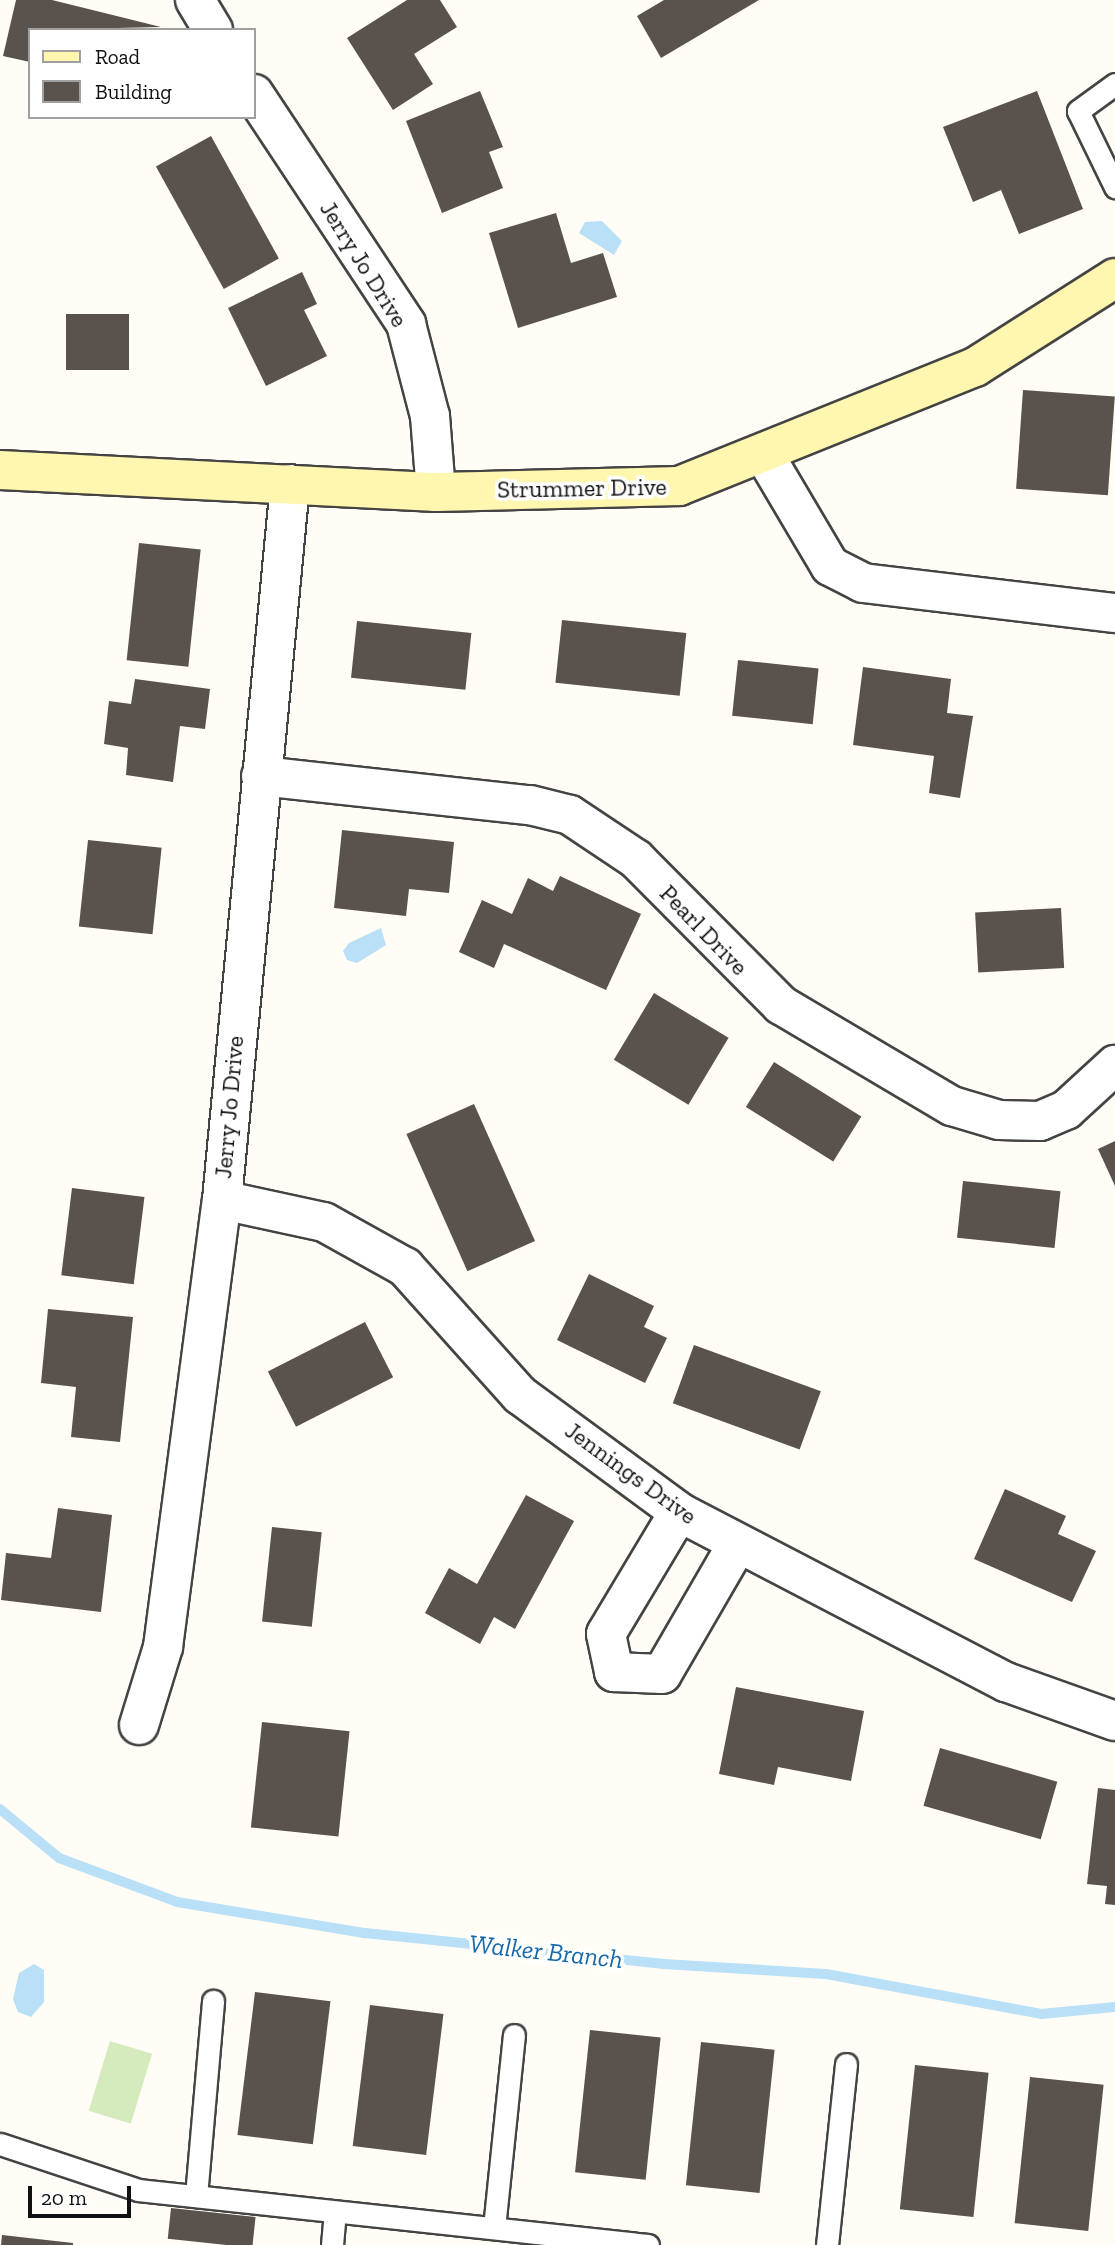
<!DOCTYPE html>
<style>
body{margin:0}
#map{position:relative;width:1115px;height:2245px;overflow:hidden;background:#fffdf5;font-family:"Zilla Slab",serif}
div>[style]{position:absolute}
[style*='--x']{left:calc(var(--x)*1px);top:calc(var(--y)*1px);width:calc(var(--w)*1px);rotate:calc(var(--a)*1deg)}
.green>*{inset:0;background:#d5ebbd;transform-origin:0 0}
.water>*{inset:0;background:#b9e0f7}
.stream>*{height:10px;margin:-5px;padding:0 5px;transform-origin:5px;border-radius:5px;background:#b9e0f7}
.building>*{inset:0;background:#5a524d;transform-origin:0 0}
.roads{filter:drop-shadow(2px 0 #444) drop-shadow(-2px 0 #444) drop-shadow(0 2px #444) drop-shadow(0 -2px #444)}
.lane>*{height:21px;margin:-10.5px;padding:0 10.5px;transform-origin:10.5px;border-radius:10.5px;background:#fff}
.street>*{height:38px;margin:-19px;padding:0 19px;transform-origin:19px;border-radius:19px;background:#fff}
.secondary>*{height:38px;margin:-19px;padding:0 19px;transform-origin:19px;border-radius:19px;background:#fff6b0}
span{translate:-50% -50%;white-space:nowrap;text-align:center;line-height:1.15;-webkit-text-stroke:7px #fff;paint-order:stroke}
.street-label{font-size:24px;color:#111}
.water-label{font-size:26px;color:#1768a6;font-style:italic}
.legend{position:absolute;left:28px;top:28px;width:228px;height:91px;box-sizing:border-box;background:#fff;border:2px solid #a0a0a0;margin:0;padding:9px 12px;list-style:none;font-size:21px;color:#111}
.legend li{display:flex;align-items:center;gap:14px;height:35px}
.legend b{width:35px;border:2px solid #a0a0a0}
.scale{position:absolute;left:28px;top:2186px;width:103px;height:32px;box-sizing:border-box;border:4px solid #111;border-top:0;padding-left:9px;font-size:21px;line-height:24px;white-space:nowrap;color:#111;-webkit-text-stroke:5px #fff;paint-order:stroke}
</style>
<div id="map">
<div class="green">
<i style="left:110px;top:2041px;width:44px;height:73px;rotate:17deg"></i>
</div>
<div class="water">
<i style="clip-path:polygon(602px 221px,622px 241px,614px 255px,579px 233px,585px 222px)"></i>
<i style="clip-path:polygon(381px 928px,386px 945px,357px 963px,347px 960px,343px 951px,349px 943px)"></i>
<i style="clip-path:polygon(34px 1964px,44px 1970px,44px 2002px,31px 2017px,18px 2012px,13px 1999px,19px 1973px)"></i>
</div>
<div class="stream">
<i style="--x:0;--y:1809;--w:77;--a:39.7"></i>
<i style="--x:59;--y:1858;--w:126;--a:20.4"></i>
<i style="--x:177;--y:1902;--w:191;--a:9.4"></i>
<i style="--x:365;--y:1933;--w:301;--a:5.9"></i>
<i style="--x:664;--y:1964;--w:162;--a:3.5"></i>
<i style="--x:826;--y:1974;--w:219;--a:10.5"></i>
<i style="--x:1041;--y:2014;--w:74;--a:-5.4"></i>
</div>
<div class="building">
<i style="clip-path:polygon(16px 0,52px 0,161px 27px,30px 30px,30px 62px,3px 56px)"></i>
<i style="clip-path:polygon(407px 0,440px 0,457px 27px,414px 54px,433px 84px,393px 110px,347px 38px)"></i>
<i style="clip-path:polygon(664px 0,759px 0,661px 58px,637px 16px)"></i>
<i style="clip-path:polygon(480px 91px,503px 147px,489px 152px,503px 188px,442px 213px,406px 121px)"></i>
<i style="clip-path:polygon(1037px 91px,1083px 209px,1019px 234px,1001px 190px,973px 202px,943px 127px)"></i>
<i style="left:211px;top:136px;width:140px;height:63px;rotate:61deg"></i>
<i style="clip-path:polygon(556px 213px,571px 263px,603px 253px,617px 297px,518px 328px,489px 233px)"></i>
<i style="clip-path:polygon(302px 272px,317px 304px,304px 310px,327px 356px,266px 386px,228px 308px)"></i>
<i style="left:66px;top:314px;width:63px;height:56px"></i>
<i style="left:1023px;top:390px;width:92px;height:99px;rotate:4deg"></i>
<i style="left:139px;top:543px;width:62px;height:118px;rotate:6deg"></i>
<i style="left:562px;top:620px;width:125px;height:63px;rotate:6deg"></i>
<i style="left:357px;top:621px;width:115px;height:57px;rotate:6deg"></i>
<i style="left:738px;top:660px;width:81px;height:56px;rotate:6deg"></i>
<i style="clip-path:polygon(863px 667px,951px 679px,947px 713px,973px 716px,960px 798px,929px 793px,934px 756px,853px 745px)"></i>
<i style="clip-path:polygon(135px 679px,210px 689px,205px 729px,180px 726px,173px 782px,126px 775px,128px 748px,104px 744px,109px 701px,131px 704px)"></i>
<i style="clip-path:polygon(342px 830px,454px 842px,449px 893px,409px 889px,406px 916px,334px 908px)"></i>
<i style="left:88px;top:840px;width:74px;height:87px;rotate:6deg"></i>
<i style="clip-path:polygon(560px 876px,641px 914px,606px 990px,504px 944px,494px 968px,459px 952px,482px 900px,512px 914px,528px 878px,553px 891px)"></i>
<i style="left:1061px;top:908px;width:60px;height:86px;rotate:87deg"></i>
<i style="left:654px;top:993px;width:87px;height:78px;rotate:31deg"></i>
<i style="left:774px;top:1062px;width:103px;height:53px;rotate:32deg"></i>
<i style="left:474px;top:1104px;width:150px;height:74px;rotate:66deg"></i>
<i style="clip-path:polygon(1115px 1141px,1115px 1186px,1098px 1149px)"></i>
<i style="left:963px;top:1181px;width:98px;height:57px;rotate:6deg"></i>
<i style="left:72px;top:1188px;width:73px;height:88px;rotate:7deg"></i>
<i style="clip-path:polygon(589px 1274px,654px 1306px,644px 1327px,667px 1338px,645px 1383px,557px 1340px)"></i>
<i style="clip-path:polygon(48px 1309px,133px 1317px,120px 1442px,71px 1437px,76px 1387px,41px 1383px)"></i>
<i style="left:365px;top:1322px;width:62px;height:109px;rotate:63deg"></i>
<i style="left:694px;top:1345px;width:135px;height:62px;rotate:20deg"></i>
<i style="clip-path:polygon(1005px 1489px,1066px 1516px,1058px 1534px,1096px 1551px,1072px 1602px,974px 1559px)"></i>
<i style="clip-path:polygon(526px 1495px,574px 1521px,515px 1629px,494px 1617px,480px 1644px,425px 1613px,449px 1568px,477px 1584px)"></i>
<i style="clip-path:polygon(58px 1508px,112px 1515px,101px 1612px,1px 1600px,6px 1553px,51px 1558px)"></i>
<i style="left:272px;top:1527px;width:50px;height:95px;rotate:6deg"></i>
<i style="clip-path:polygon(736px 1687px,864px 1711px,851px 1781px,778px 1767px,774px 1785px,719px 1774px)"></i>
<i style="left:262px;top:1722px;width:88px;height:106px;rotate:6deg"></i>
<i style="left:940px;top:1748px;width:122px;height:60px;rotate:16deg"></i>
<i style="clip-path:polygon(1098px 1788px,1115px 1790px,1115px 1905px,1105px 1904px,1107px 1886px,1087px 1884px)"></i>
<i style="left:255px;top:1992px;width:76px;height:144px;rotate:7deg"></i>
<i style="left:370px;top:2005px;width:74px;height:142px;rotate:7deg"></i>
<i style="left:590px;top:2030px;width:71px;height:143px;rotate:6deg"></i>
<i style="left:701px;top:2042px;width:74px;height:144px;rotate:6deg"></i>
<i style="left:915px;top:2065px;width:74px;height:145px;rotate:6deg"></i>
<i style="left:1030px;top:2077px;width:74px;height:147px;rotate:6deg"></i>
<i style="left:171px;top:2208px;width:85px;height:31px;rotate:6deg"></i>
<i style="clip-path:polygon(2px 2235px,73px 2243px,73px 2245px,1px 2245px)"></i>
</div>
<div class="roads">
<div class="lane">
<i style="--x:1115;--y:84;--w:46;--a:143.9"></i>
<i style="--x:1078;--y:111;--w:85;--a:64"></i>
<i style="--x:0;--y:2144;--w:145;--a:18.4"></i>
<i style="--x:138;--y:2190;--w:513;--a:6.16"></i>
<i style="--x:196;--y:2196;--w:196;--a:-85"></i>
<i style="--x:494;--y:2228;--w:194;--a:-84.1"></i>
<i style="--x:332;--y:2245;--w:33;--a:-85"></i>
<i style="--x:827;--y:2245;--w:182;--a:-84"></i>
</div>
<div class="street">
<i style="--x:195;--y:0;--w:35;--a:59"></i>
<i style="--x:254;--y:94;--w:276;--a:56.5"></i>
<i style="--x:406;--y:324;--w:95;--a:75.4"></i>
<i style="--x:430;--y:416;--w:76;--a:85.5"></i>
<i style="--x:765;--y:456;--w:128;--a:59.4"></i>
<i style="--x:830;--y:566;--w:37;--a:27"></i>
<i style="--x:863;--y:583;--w:254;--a:6.8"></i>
<i style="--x:261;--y:776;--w:271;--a:6.2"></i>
<i style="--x:530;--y:805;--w:41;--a:14"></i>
<i style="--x:570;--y:815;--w:79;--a:33.7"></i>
<i style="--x:636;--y:859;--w:206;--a:45.2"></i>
<i style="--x:781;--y:1005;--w:199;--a:30.6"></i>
<i style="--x:952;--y:1106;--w:49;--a:16.6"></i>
<i style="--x:999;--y:1120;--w:41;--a:1.4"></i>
<i style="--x:1040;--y:1121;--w:28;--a:-23"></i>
<i style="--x:1066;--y:1110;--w:67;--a:-42.6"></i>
<i style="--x:222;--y:1200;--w:104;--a:12.2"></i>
<i style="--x:324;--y:1222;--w:93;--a:29.1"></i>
<i style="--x:405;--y:1267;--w:172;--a:48.1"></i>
<i style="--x:520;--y:1395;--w:197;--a:36.3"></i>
<i style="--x:679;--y:1512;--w:369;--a:27.5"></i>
<i style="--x:1006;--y:1682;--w:116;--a:19.7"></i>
<i style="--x:679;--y:1512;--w:142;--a:120.9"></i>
<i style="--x:606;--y:1634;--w:39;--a:78"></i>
<i style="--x:614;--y:1672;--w:48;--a:2.4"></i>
<i style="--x:662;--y:1674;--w:151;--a:-59.9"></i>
<i style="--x:139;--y:1725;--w:82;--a:-72.9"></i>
<i style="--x:163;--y:1647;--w:451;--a:-82.5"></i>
<i style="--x:222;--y:1200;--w:719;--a:-84.57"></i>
</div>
<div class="secondary">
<i style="--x:0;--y:470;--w:437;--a:2.9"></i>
<i style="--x:436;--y:492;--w:243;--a:-1.4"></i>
<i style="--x:679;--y:486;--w:319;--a:-21.9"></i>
<i style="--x:975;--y:367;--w:166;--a:-32.4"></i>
</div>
</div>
<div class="street-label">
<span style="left:364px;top:264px;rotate:58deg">Jerry Jo Drive</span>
<span style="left:582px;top:488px;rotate:-1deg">Strummer Drive</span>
<span style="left:704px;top:930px;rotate:46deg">Pearl Drive</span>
<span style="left:229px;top:1107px;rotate:-85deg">Jerry Jo Drive</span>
<span style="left:631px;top:1473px;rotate:36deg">Jennings Drive</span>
</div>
<div class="water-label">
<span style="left:546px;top:1952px;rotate:6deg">Walker Branch</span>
</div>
<ul class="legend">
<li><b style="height:9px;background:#fff6b0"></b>Road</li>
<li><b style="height:19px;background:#5a524d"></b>Building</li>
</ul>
<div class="scale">20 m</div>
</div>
